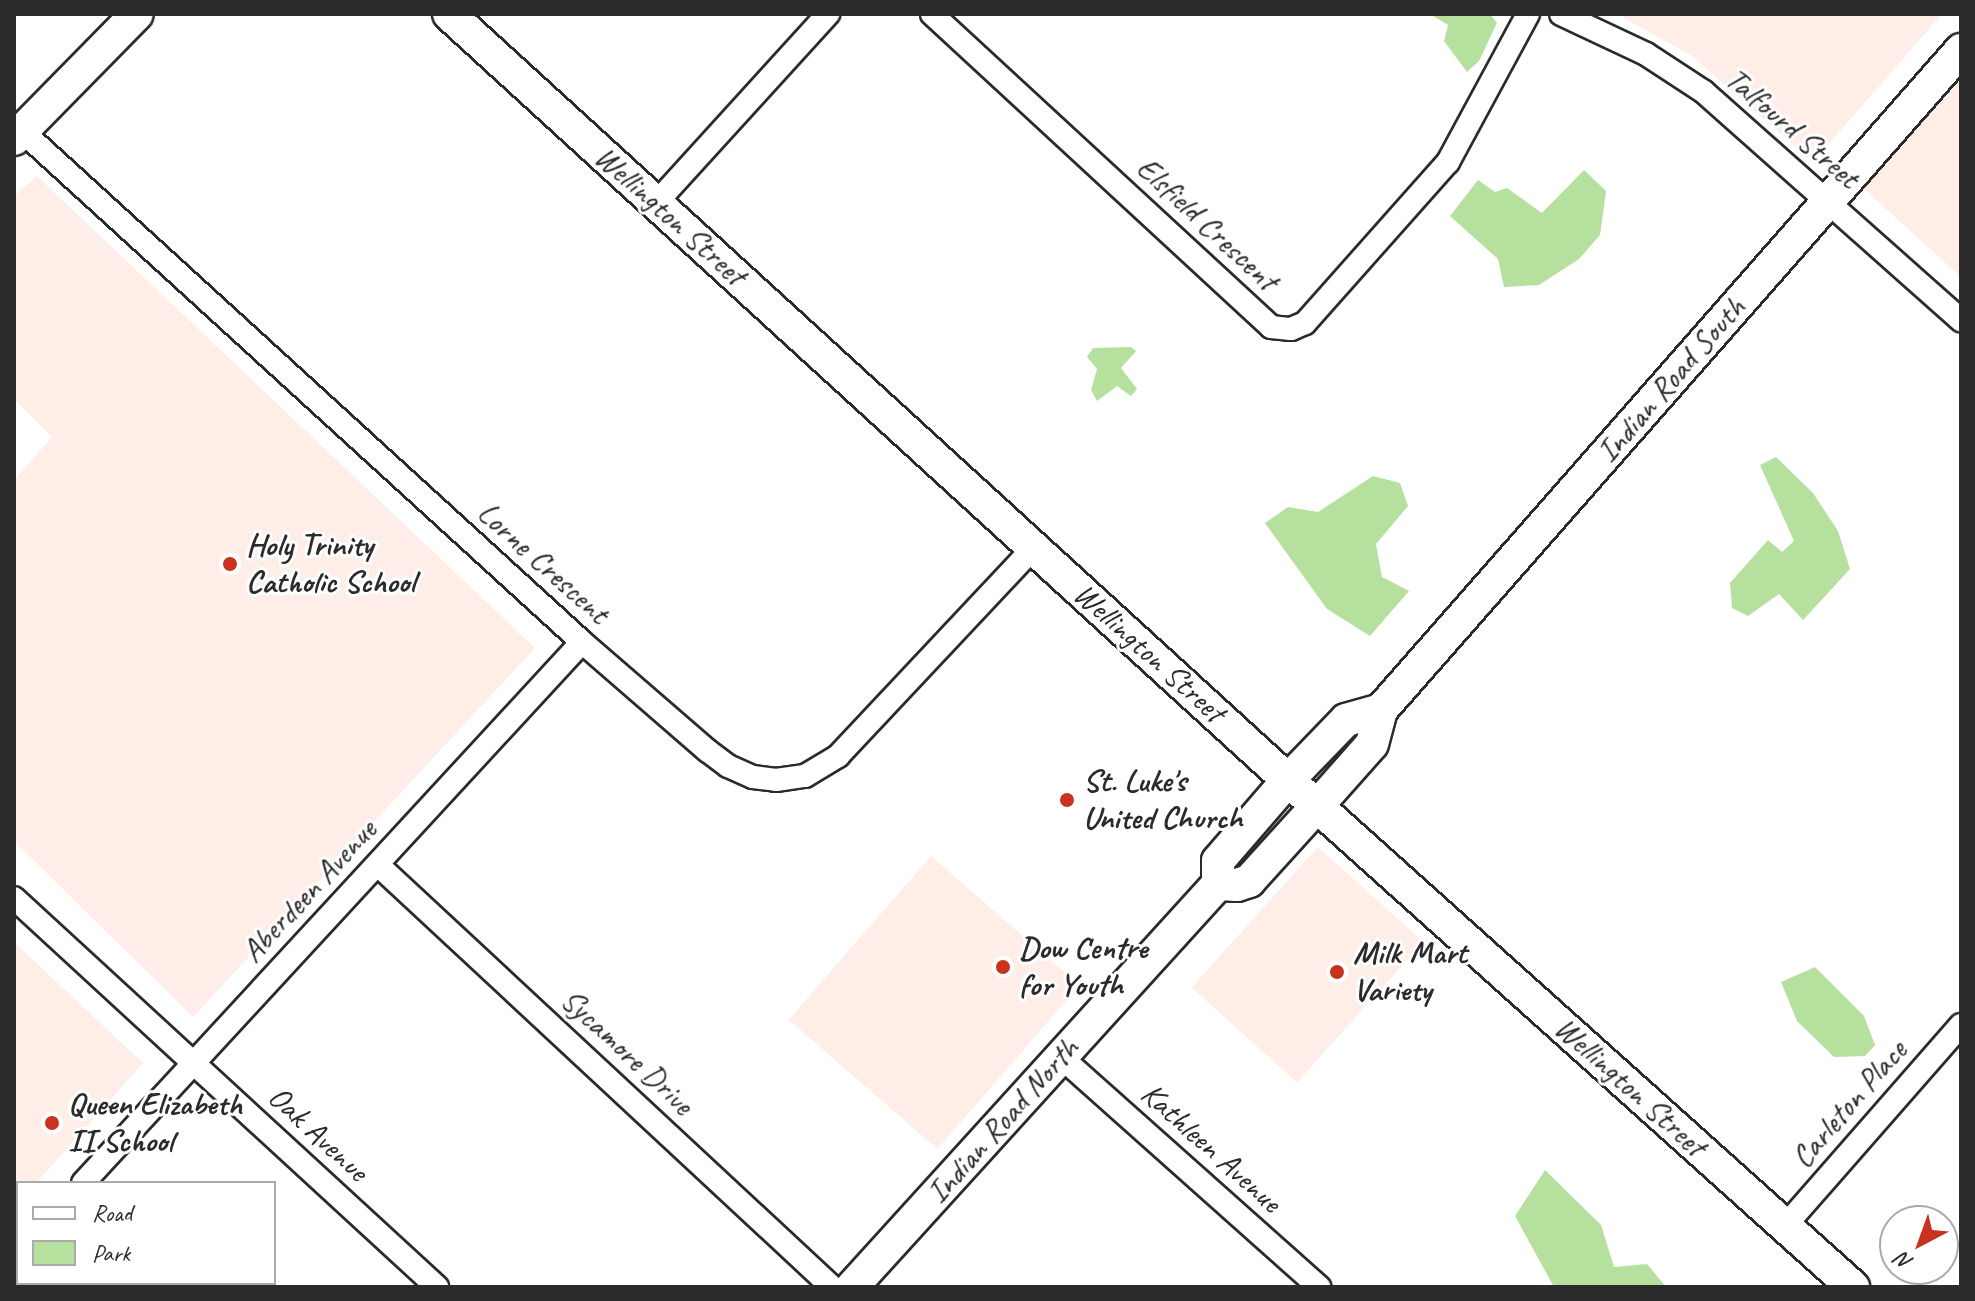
<!DOCTYPE html>
<style>
body{margin:0}
#map{position:relative;width:1975px;height:1301px;overflow:hidden;background:#fff;font-family:Caveat,sans-serif}
div>[style]{position:absolute}
[style*='--x']{left:calc(var(--x)*1px);top:calc(var(--y)*1px);width:calc(var(--w)*1px);rotate:calc(var(--a)*1deg)}
.built>*{inset:0;background:#ffeee7;transform-origin:0 0}
.green>*{inset:0;background:#b6e09d}
.roads{filter:drop-shadow(2px 0 #2b2b2b) drop-shadow(-2px 0 #2b2b2b) drop-shadow(0 2px #2b2b2b) drop-shadow(0 -2px #2b2b2b)}
.street>*{height:22px;margin:-11px;padding:0 11px;transform-origin:11px;border-radius:11px;background:#fff}
.secondary>*{height:32px;margin:-16px;padding:0 16px;transform-origin:16px;border-radius:16px;background:#fff}
.dots>*{width:22px;height:22px;translate:-50% -50%;box-sizing:border-box;border:4px solid #fff;border-radius:50%}
span{translate:-50% -50%;white-space:nowrap;text-align:center;line-height:1.15;-webkit-text-stroke:6px #fff;paint-order:stroke}
.street-label{font-size:32px;color:#2b2b2b}
.poi-label{font-size:32px;color:#2b2b2b;font-weight:700}
.left{translate:0 -50%;text-align:left}
.frame{position:absolute;inset:0;border:16px solid #2b2b2b;pointer-events:none}
.legend{position:absolute;left:16px;top:1181px;width:260px;height:104px;box-sizing:border-box;background:#fff;border:2px solid #aaa;margin:0;padding:10px 14px;list-style:none;font-size:24px;color:#2b2b2b}
.legend li{display:flex;align-items:center;gap:16px;height:40px}
.legend b{width:40px;border:2px solid #aaa}
.north{position:absolute;left:1879px;top:1205px;width:80px;height:80px;box-sizing:border-box;background:#fff;border:2px solid #aaa;border-radius:50%;rotate:221deg;font-size:22px;font-weight:700;line-height:32px;text-align:center;color:#2b2b2b}
.north::after{content:'';display:block;margin:auto;width:28px;height:36px;background:#c8321e;clip-path:polygon(50% 0,100% 100%,50% 72%,0 100%)}
</style>
<div id="map">
<div class="built">
<i style="clip-path:polygon(1625px 14px,1942px 14px,1813px 162px,1692px 56px,1624px 18px)"></i>
<i style="clip-path:polygon(1961px 76px,1961px 277px,1863px 188px)"></i>
<i style="clip-path:polygon(37px 176px,535px 648px,193px 1017px,14px 841px,14px 480px,52px 437px,14px 399px,14px 196px)"></i>
<i style="left:1318px;top:847px;width:142px;height:189px;rotate:42deg"></i>
<i style="left:931px;top:856px;width:197px;height:217px;rotate:41deg"></i>
<i style="clip-path:polygon(14px 942px,143px 1063px,36px 1183px,18px 1183px,18px 1203px,14px 1207px)"></i>
</div>
<div class="green">
<i style="clip-path:polygon(1430px 14px,1490px 14px,1497px 23px,1479px 61px,1467px 72px,1444px 41px,1448px 25px)"></i>
<i style="clip-path:polygon(1584px 170px,1606px 191px,1600px 235px,1579px 259px,1539px 285px,1504px 287px,1498px 259px,1450px 216px,1478px 180px,1495px 192px,1507px 188px,1542px 213px)"></i>
<i style="clip-path:polygon(1131px 347px,1136px 351px,1121px 368px,1137px 389px,1131px 396px,1117px 386px,1097px 401px,1091px 390px,1097px 369px,1087px 357px,1093px 348px)"></i>
<i style="clip-path:polygon(1776px 457px,1813px 493px,1838px 531px,1850px 569px,1803px 620px,1779px 594px,1748px 616px,1732px 608px,1730px 583px,1768px 540px,1782px 552px,1794px 541px,1760px 465px)"></i>
<i style="clip-path:polygon(1373px 476px,1400px 483px,1408px 506px,1376px 544px,1382px 577px,1409px 591px,1370px 636px,1327px 609px,1265px 523px,1288px 507px,1318px 512px)"></i>
<i style="clip-path:polygon(1815px 967px,1864px 1016px,1875px 1045px,1865px 1056px,1834px 1057px,1797px 1021px,1781px 982px)"></i>
<i style="clip-path:polygon(1545px 1170px,1601px 1225px,1614px 1267px,1647px 1264px,1666px 1287px,1554px 1287px,1515px 1216px)"></i>
</div>
<div class="roads">
<div class="street">
<i style="--x:932;--y:14;--w:461;--a:42.7"></i>
<i style="--x:1271;--y:327;--w:20;--a:6"></i>
<i style="--x:1291;--y:329;--w:15;--a:-23"></i>
<i style="--x:1305;--y:323;--w:215;--a:-48.4"></i>
<i style="--x:1448;--y:162;--w:168;--a:-61.6"></i>
<i style="--x:1561;--y:14;--w:94;--a:25.2"></i>
<i style="--x:1646;--y:54;--w:69;--a:33.2"></i>
<i style="--x:1704;--y:92;--w:344;--a:41.6"></i>
<i style="--x:22;--y:131;--w:758;--a:42.38"></i>
<i style="--x:582;--y:642;--w:167;--a:40.9"></i>
<i style="--x:708;--y:751;--w:25;--a:37"></i>
<i style="--x:728;--y:766;--w:27;--a:24"></i>
<i style="--x:753;--y:777;--w:23;--a:7"></i>
<i style="--x:776;--y:780;--w:29;--a:-8"></i>
<i style="--x:805;--y:776;--w:39;--a:-31"></i>
<i style="--x:838;--y:756;--w:285;--a:-46.8"></i>
<i style="--x:656;--y:203;--w:256;--a:-47.7"></i>
<i style="--x:378;--y:865;--w:620;--a:42.91"></i>
<i style="--x:14;--y:898;--w:575;--a:42.6"></i>
<i style="--x:1061;--y:1057;--w:346;--a:41.7"></i>
<i style="--x:83;--y:1183;--w:736;--a:-47.31"></i>
<i style="--x:1785;--y:1226;--w:267;--a:-48.8"></i>
<i style="--x:14;--y:1258;--w:6;--a:-51"></i>
<i style="--x:39;--y:1283;--w:6;--a:39"></i>
</div>
<div class="secondary">
<i style="--x:449;--y:14;--w:1111;--a:42.41"></i>
<i style="--x:1269;--y:763;--w:785;--a:41.9"></i>
<i style="--x:14;--y:139;--w:175;--a:-45.5"></i>
<i style="--x:1218;--y:884;--w:19;--a:3"></i>
<i style="--x:1237;--y:885;--w:13;--a:-18"></i>
<i style="--x:1249;--y:881;--w:103;--a:-47.8"></i>
<i style="--x:1318;--y:805;--w:81;--a:-48.5"></i>
<i style="--x:1372;--y:744;--w:35;--a:-75"></i>
<i style="--x:1381;--y:710;--w:879;--a:-48.69"></i>
<i style="--x:852;--y:1287;--w:544;--a:-47.75"></i>
<i style="--x:1218;--y:884;--w:23;--a:-90"></i>
<i style="--x:1218;--y:861;--w:107;--a:-49.2"></i>
<i style="--x:1288;--y:780;--w:83;--a:-46"></i>
<i style="--x:1346;--y:720;--w:36;--a:-16"></i>
</div>
</div>
<div class="dots">
<i style="left:230px;top:564px;background:#c8321e"></i>
<i style="left:1067px;top:800px;background:#c8321e"></i>
<i style="left:1003px;top:967px;background:#c8321e"></i>
<i style="left:1337px;top:972px;background:#c8321e"></i>
<i style="left:52px;top:1123px;background:#c8321e"></i>
</div>
<div class="street-label">
<span style="left:1792px;top:128px;rotate:41deg">Talfourd Street</span>
<span style="left:670px;top:216px;rotate:42deg">Wellington Street</span>
<span style="left:1207px;top:224px;rotate:43deg">Elsfield Crescent</span>
<span style="left:1671px;top:380px;rotate:-49deg">Indian Road South</span>
<span style="left:543px;top:563px;rotate:42deg">Lorne Crescent</span>
<span style="left:1149px;top:653px;rotate:42deg">Wellington Street</span>
<span style="left:309px;top:891px;rotate:-47deg">Aberdeen Avenue</span>
<span style="left:627px;top:1052px;rotate:43deg">Sycamore Drive</span>
<span style="left:1630px;top:1087px;rotate:42deg">Wellington Street</span>
<span style="left:1849px;top:1104px;rotate:-49deg">Carleton Place</span>
<span style="left:1003px;top:1121px;rotate:-48deg">Indian Road North</span>
<span style="left:318px;top:1134px;rotate:43deg">Oak Avenue</span>
<span style="left:1211px;top:1148px;rotate:42deg">Kathleen Avenue</span>
</div>
<div class="poi-label">
<span class="left" style="left:246px;top:564px">Holy Trinity<br>Catholic School</span>
<span class="left" style="left:1083px;top:800px">St. Luke's<br>United Church</span>
<span class="left" style="left:1019px;top:967px">Dow Centre<br>for Youth</span>
<span class="left" style="left:1353px;top:972px">Milk Mart<br>Variety</span>
<span class="left" style="left:68px;top:1123px">Queen Elizabeth<br>II School</span>
</div>
<div class="frame"></div>
<ul class="legend">
<li><b style="height:10px;background:#fff"></b>Road</li>
<li><b style="height:22px;background:#b6e09d"></b>Park</li>
</ul>
<div class="north">N</div>
</div>
